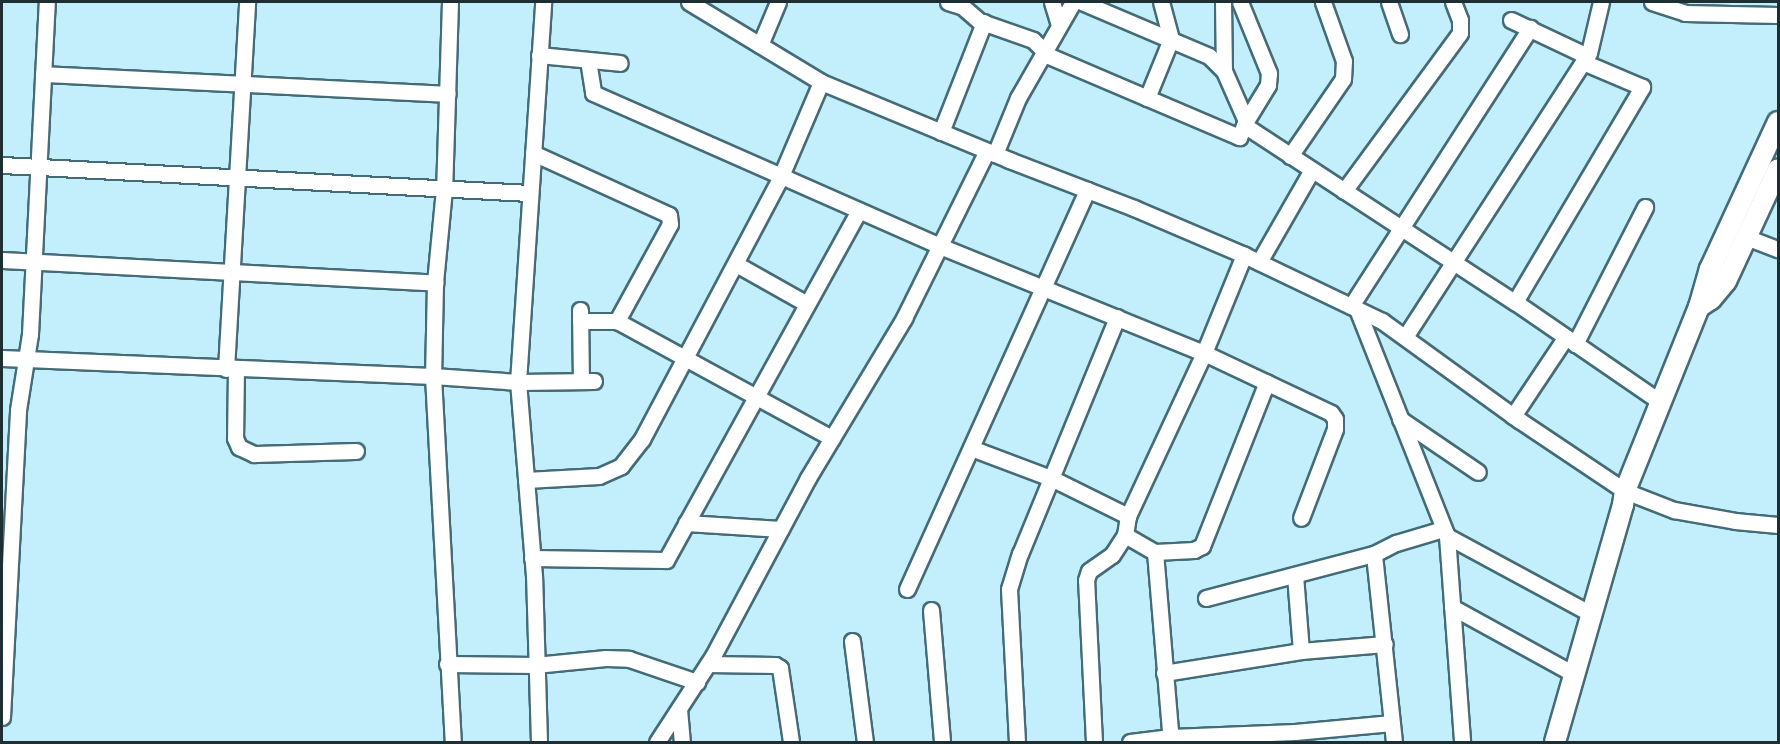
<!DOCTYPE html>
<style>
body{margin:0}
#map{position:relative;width:1780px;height:744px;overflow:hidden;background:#c3eefb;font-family:"Exo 2",sans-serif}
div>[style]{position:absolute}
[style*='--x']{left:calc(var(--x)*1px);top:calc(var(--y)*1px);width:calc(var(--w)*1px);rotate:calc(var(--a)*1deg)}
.roads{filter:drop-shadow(2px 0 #446c77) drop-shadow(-2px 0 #446c77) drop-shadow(0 2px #446c77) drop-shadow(0 -2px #446c77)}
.minor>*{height:15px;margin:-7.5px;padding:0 7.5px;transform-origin:7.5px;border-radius:7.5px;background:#fff}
.tertiary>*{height:20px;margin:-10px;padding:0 10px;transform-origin:10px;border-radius:10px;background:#fff}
span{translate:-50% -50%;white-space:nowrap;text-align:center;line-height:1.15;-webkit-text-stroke:6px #fff;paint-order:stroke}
.frame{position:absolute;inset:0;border:3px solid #1e2f34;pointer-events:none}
</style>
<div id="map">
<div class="roads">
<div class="minor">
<i style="--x:450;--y:2;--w:187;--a:91.8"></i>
<i style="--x:444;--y:189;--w:94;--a:95.5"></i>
<i style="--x:435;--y:283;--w:93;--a:91.2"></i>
<i style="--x:433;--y:376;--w:367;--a:86.9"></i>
<i style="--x:689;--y:2;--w:154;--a:31.2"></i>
<i style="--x:821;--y:82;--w:204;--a:22.5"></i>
<i style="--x:1009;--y:160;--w:134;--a:21"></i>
<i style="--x:1134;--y:208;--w:120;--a:23.1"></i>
<i style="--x:1244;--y:255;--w:153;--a:25.6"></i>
<i style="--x:1382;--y:321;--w:169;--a:35.9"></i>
<i style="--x:1519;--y:420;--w:128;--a:33.8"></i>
<i style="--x:1625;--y:491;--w:53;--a:21.2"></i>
<i style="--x:1674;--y:510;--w:62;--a:10.2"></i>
<i style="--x:1735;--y:521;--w:43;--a:5.3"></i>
<i style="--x:948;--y:2;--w:16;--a:18"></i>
<i style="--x:963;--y:7;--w:21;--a:41"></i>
<i style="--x:979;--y:21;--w:57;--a:19.4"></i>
<i style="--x:1033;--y:40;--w:23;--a:45"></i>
<i style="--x:1049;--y:56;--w:207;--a:23.1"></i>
<i style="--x:1239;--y:137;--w:17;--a:-66"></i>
<i style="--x:1246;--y:121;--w:55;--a:-113.7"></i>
<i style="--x:1224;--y:71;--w:21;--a:-135"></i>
<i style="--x:1209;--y:56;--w:138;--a:-157"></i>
<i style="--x:1052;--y:2;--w:24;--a:73"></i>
<i style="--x:1223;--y:2;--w:69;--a:89.2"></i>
<i style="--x:1240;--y:2;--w:77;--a:67.8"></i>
<i style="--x:1269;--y:73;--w:12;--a:95"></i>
<i style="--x:1268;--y:85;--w:42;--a:121.4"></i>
<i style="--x:1389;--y:2;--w:34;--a:71"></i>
<i style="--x:1652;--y:2;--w:35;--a:18"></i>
<i style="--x:1685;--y:13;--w:93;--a:1.2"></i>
<i style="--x:1511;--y:20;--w:84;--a:25.3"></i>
<i style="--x:760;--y:45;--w:47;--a:-67.3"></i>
<i style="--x:539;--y:55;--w:81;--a:5.6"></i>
<i style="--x:588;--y:60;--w:33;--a:81"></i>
<i style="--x:593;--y:93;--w:379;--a:23.8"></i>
<i style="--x:940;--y:246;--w:285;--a:22.1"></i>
<i style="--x:1204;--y:353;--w:140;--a:25.3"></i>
<i style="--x:1331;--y:413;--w:7;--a:56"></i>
<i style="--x:1335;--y:419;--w:10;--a:90"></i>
<i style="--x:1335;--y:429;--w:95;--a:110.9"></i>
<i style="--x:43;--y:74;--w:405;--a:2.8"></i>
<i style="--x:1147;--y:98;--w:64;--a:-67.9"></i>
<i style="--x:1171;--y:39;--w:38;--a:-105"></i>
<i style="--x:1244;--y:125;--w:324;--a:33.2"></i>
<i style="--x:1515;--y:302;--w:178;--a:34.5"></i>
<i style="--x:941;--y:132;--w:118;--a:-68.6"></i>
<i style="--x:533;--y:153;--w:149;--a:24.5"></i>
<i style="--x:669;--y:215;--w:9;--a:84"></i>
<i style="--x:670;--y:224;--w:111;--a:118.7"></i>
<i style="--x:995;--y:154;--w:61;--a:-67.7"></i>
<i style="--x:1018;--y:98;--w:111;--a:-60.2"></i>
<i style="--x:1290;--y:156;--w:93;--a:-55.5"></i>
<i style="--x:1343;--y:79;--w:18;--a:-87"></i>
<i style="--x:1344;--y:61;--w:63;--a:-109.6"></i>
<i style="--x:2;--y:165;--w:529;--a:3.04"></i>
<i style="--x:1344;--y:191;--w:196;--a:-53.7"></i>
<i style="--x:1460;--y:33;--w:13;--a:-90"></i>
<i style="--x:1460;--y:20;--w:19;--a:-111"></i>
<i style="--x:1746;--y:237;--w:34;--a:21"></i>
<i style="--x:2;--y:260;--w:434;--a:3"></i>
<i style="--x:1259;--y:262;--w:106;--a:-60.1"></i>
<i style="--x:736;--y:264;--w:81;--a:29.4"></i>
<i style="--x:1515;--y:302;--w:250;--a:-59.4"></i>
<i style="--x:1642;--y:87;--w:64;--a:-157"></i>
<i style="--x:1351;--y:306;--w:331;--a:-57.2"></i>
<i style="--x:1357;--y:309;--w:244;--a:68.4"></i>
<i style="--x:1447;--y:536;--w:207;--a:85.8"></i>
<i style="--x:580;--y:310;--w:71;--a:89.2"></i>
<i style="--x:580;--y:321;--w:37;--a:0"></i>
<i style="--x:617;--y:321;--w:245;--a:28.6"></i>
<i style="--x:1405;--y:337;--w:338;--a:-57.1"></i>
<i style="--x:1589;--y:53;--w:52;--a:-76.8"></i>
<i style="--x:1575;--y:344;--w:154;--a:-62.9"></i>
<i style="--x:2;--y:358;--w:431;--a:2.4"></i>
<i style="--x:433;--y:376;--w:85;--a:4"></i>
<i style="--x:518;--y:382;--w:76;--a:-0.8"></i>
<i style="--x:226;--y:369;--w:368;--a:-86.7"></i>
<i style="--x:236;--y:369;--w:69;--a:90.8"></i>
<i style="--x:235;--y:438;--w:10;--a:66"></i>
<i style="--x:239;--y:447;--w:17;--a:25"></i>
<i style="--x:254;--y:454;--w:102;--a:-1.7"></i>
<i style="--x:1513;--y:416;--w:94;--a:-56.3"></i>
<i style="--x:1400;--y:419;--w:94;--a:34.2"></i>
<i style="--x:971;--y:448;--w:88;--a:20.7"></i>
<i style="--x:1053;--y:479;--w:84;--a:26.3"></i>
<i style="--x:526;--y:480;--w:73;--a:-3.1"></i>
<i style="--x:599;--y:476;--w:24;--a:-24"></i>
<i style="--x:621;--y:466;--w:34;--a:-52"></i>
<i style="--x:642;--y:439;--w:297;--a:-62.1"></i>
<i style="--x:781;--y:176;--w:102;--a:-66.9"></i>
<i style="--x:686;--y:523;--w:95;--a:3.6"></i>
<i style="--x:1125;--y:535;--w:19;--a:-81"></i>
<i style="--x:1128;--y:516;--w:180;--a:-65"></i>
<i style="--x:1204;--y:353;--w:106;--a:-67.8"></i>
<i style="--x:1447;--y:536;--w:164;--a:28.4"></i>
<i style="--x:1155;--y:552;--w:191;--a:85.2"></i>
<i style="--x:532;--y:558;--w:134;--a:0.9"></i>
<i style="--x:666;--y:560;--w:399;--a:-61.1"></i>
<i style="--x:1295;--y:575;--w:76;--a:85.5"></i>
<i style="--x:907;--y:589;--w:438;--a:-65.7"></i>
<i style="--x:1206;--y:598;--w:174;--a:-14.7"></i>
<i style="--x:1452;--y:607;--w:139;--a:28.8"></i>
<i style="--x:931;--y:610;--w:132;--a:85.2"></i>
<i style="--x:852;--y:641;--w:102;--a:82.7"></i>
<i style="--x:447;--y:664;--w:88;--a:0.7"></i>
<i style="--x:535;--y:665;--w:71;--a:-5.6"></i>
<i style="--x:606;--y:658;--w:23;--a:2"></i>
<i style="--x:629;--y:659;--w:72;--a:18.7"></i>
<i style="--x:708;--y:664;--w:67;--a:0.9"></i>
<i style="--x:775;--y:665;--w:6;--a:31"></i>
<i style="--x:780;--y:668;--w:75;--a:81.5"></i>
<i style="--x:1164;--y:673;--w:139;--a:-9.1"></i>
<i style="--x:1301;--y:651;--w:84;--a:-4.8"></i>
<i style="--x:679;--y:709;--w:33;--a:85"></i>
<i style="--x:2;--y:717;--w:307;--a:-87"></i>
<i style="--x:18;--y:410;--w:77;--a:-81"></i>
<i style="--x:30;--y:334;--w:332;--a:-87.1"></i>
<i style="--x:539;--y:742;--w:166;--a:-91.7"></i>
<i style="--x:534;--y:576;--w:195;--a:-94.7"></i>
<i style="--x:518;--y:382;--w:381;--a:-86.2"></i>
<i style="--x:657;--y:742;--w:103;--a:-56.9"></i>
<i style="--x:713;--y:656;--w:202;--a:-61.9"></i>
<i style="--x:808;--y:478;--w:187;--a:-59"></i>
<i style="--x:904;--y:318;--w:186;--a:-63.6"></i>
<i style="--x:1017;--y:742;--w:153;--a:-93"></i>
<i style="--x:1009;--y:589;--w:37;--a:-73"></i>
<i style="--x:1020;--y:554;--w:256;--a:-67.7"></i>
<i style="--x:1094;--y:742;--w:162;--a:-92.8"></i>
<i style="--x:1086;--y:580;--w:9;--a:-72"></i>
<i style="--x:1089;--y:571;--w:28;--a:-35"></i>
<i style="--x:1112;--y:555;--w:24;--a:-57"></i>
<i style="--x:1125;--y:535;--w:34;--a:30"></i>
<i style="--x:1155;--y:552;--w:39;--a:-3"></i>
<i style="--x:1194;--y:550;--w:9;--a:-27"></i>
<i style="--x:1202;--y:546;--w:176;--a:-68.4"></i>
<i style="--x:1130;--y:742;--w:41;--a:-7"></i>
<i style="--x:1171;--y:737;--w:124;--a:-2.3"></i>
<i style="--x:1295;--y:732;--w:97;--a:-5.3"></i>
<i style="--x:1394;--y:742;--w:189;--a:-96.1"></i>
<i style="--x:1374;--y:554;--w:25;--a:-27"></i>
<i style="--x:1396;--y:543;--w:49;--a:-16.6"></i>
</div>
<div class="tertiary">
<i style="--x:1699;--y:307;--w:14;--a:-34"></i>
<i style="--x:1711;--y:299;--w:23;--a:-50"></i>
<i style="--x:1726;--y:281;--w:123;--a:-65.1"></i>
<i style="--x:1555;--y:742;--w:247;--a:-74"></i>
<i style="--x:1623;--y:505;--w:14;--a:-82"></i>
<i style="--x:1625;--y:491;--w:198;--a:-68.1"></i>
<i style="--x:1699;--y:307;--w:40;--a:-74"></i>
<i style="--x:1710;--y:269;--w:162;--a:-65.2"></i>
</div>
</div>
<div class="frame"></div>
</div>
